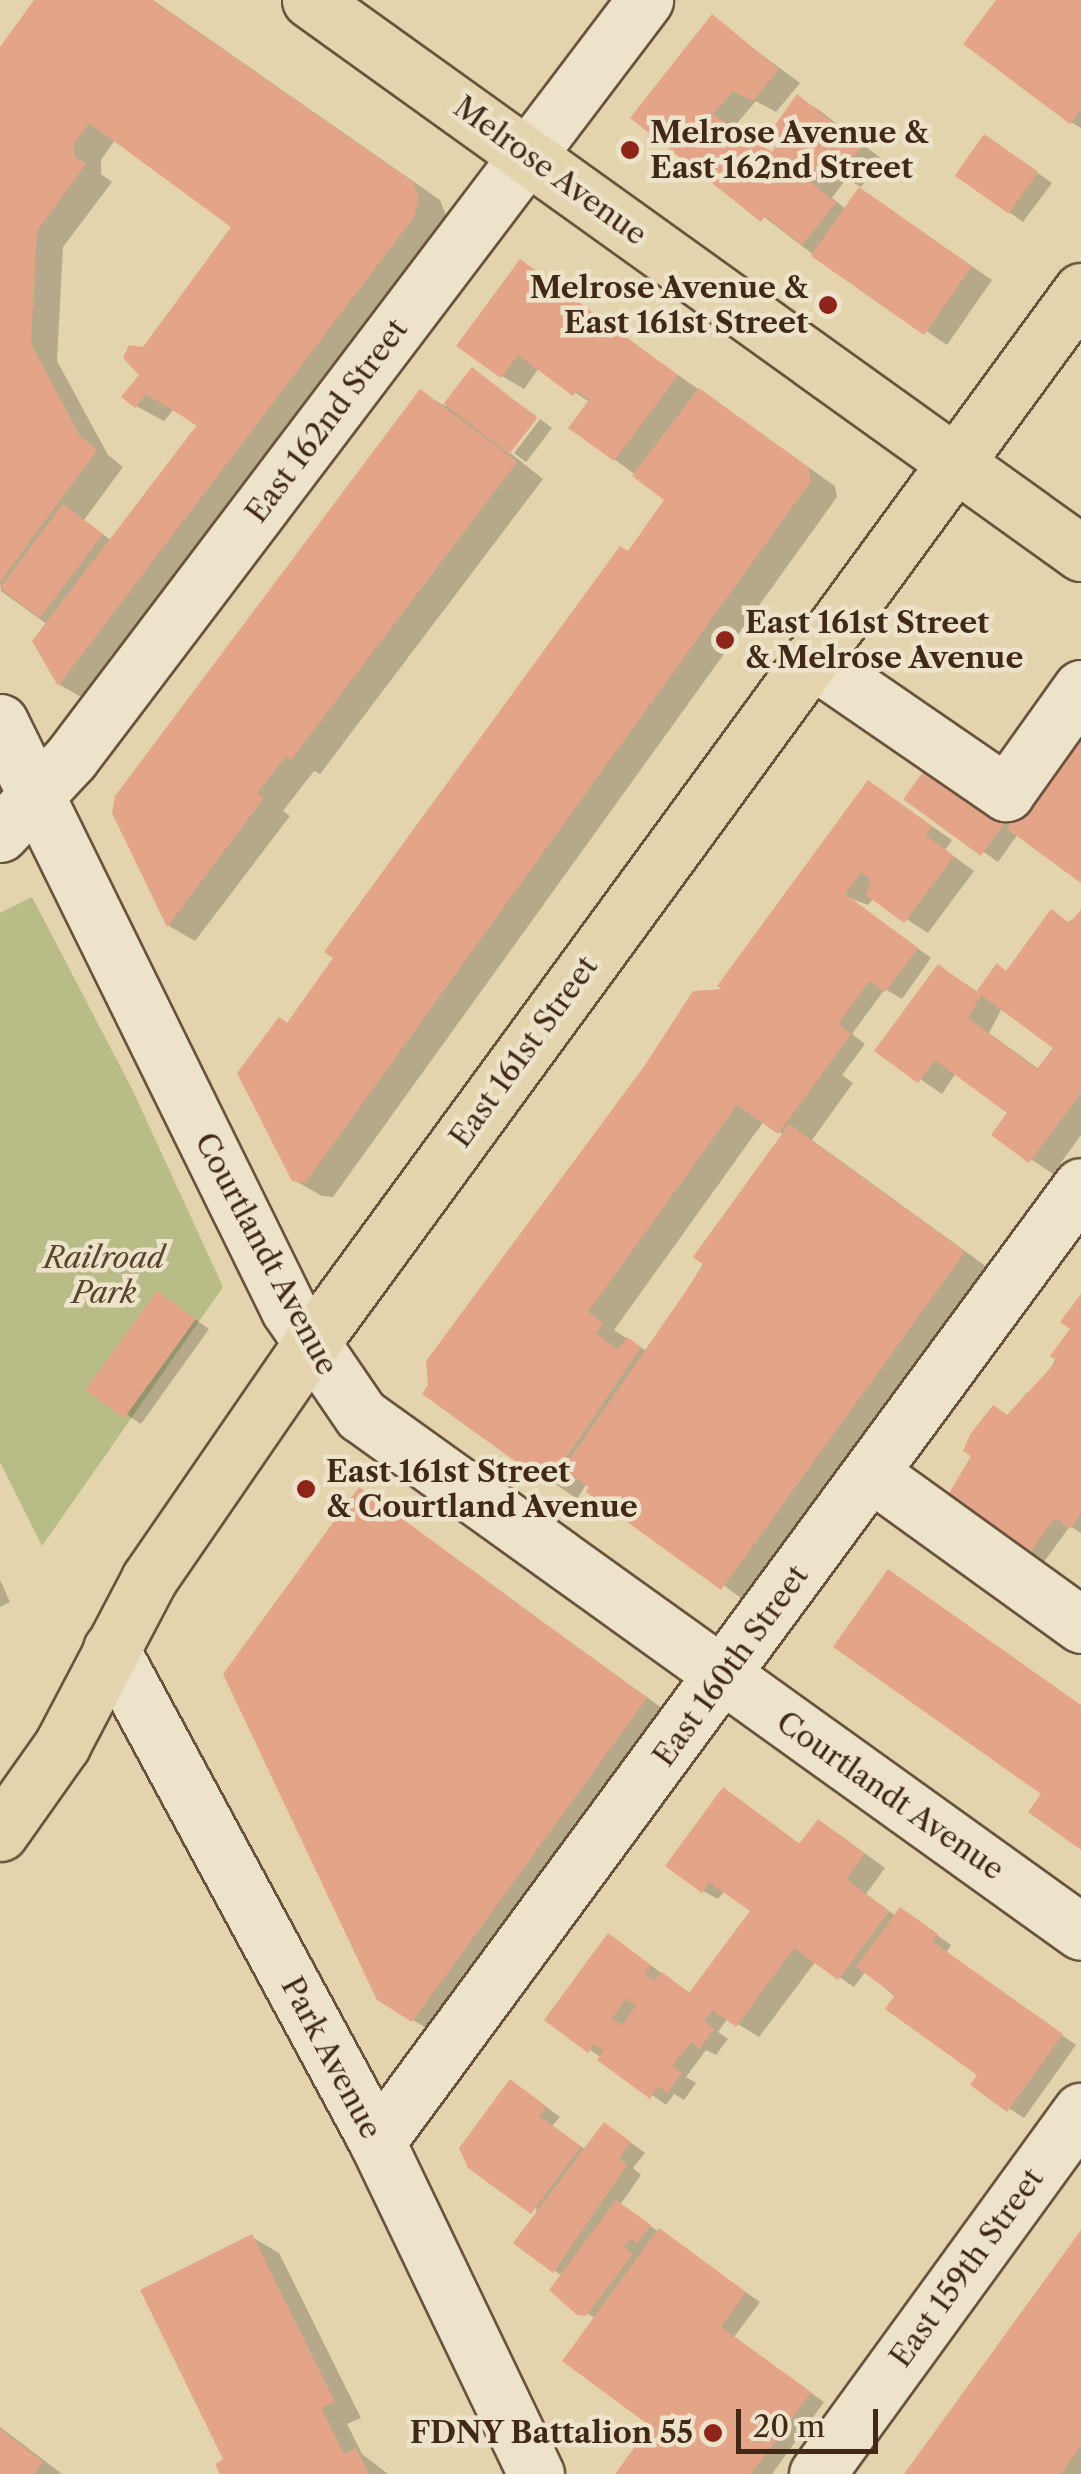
<!DOCTYPE html>
<style>
body{margin:0}
#map{position:relative;width:1081px;height:2474px;overflow:hidden;background:#e4d4ad;font-family:"Libre Caslon Text",serif}
div>[style]{position:absolute}
[style*='--x']{left:calc(var(--x)*1px);top:calc(var(--y)*1px);width:calc(var(--w)*1px);rotate:calc(var(--a)*1deg)}
.green>*{inset:0;background:#b8bc87}
.shadow>*{inset:0;background:#0003;transform-origin:0 0}
.building>*{inset:0;background:#e4a487;transform-origin:0 0}
.roads{filter:drop-shadow(2px 0 #6a533c) drop-shadow(-2px 0 #6a533c) drop-shadow(0 2px #6a533c) drop-shadow(0 -2px #6a533c)}
.minor>*{height:55px;margin:-27.5px;padding:0 27.5px;transform-origin:27.5px;border-radius:27.5px;background:#ede3ca}
.major>*{height:55px;margin:-27.5px;padding:0 27.5px;transform-origin:27.5px;border-radius:27.5px;background:#e4d4ad}
.dots>*{width:28px;height:28px;translate:-50% -50%;box-sizing:border-box;border:5px solid #ede3ca;border-radius:50%}
span{translate:-50% -50%;white-space:nowrap;text-align:center;line-height:1.15;-webkit-text-stroke:9px #ede3ca;paint-order:stroke}
.poi-label{font-size:30px;color:#422817;font-weight:700}
.left{translate:0 -50%;text-align:left}
.right{translate:-100% -50%;text-align:right}
.street-label{font-size:30px;color:#422817}
.park-label{font-size:30px;color:#5a462d;font-style:italic}
.scale{position:absolute;left:736px;top:2409px;width:142px;height:45px;box-sizing:border-box;border:5px solid #422817;border-top:0;padding-left:12px;font-size:30px;line-height:35px;white-space:nowrap;color:#422817;-webkit-text-stroke:8px #ede3ca;paint-order:stroke}
</style>
<div id="map">
<div class="green">
<i style="clip-path:polygon(32px 897px,133px 1091px,223px 1287px,42px 1546px,0 1462px,0 913px)"></i>
</div>
<div class="shadow">
<i style="clip-path:polygon(evenodd,38px 0,153px 0,440px 200px,446px 215px,441px 233px,81px 697px,60px 685px,35px 642px,48px 625px,1px 591px,0 582px,0 53px,38px 0,115px 140px,234px 227px,144px 350px,136px 406px,164px 421px,173px 410px,199px 427px,112px 541px,84px 520px,123px 467px,108px 455px,57px 361px,63px 247px,112px 182px,101px 174px,101px 160px,115px 140px)"></i>
<i style="clip-path:polygon(999px 0,1081px 0,1081px 128px,1071px 122px)"></i>
<i style="clip-path:polygon(712px 18px,800px 83px,776px 112px,756px 101px,733px 128px,773px 154px,797px 97px,819px 110px,883px 160px,861px 187px,846px 179px,832px 198px,846px 209px,859px 190px,992px 280px,947px 345px,814px 255px,633px 117px)"></i>
<i style="clip-path:polygon(1000px 146px,1052px 183px,1023px 222px,956px 174px)"></i>
<i style="clip-path:polygon(520px 263px,835px 486px,837px 497px,333px 1197px,322px 1196px,294px 1180px,288px 1025px,668px 499px,572px 428px,591px 403px,539px 368px,524px 389px,502px 376px)"></i>
<i style="clip-path:polygon(472px 370px,536px 416px,509px 452px,543px 479px,320px 774px,314px 771px,283px 811px,290px 816px,195px 941px,169px 926px,114px 813px,421px 392px,445px 406px)"></i>
<i style="left:540px;top:419px;width:15px;height:43px;rotate:37deg"></i>
<i style="clip-path:polygon(evenodd,869px 783px,952px 840px,945px 850px,974px 871px,928px 933px,874px 898px,868px 905px,849px 898px,931px 958px,902px 999px,885px 989px,852px 1034px,865px 1044px,842px 1075px,853px 1083px,812px 1140px,991px 1270px,749px 1604px,587px 1483px,577px 1499px,425px 1393px,729px 992px,869px 783px,764px 1121px,784px 1135px,648px 1352px,614px 1330px,764px 1121px)"></i>
<i style="clip-path:polygon(907px 798px,1020px 815px,1081px 880px,1018px 834px,998px 862px)"></i>
<i style="clip-path:polygon(evenodd,1081px 913px,1081px 1135px,1053px 1174px,994px 1134px,1010px 1112px,956px 1073px,942px 1094px,878px 1050px,939px 967px,978px 992px,1081px 913px,1002px 1008px,1056px 1048px,1040px 1070px,989px 1033px,1002px 1008px)"></i>
<i style="clip-path:polygon(1081px 1298px,1081px 1533px,1070px 1526px,1041px 1566px,1026px 1557px,1008px 1417px,1027px 1392px,1035px 1396px,1073px 1328px)"></i>
<i style="clip-path:polygon(175px 1305px,209px 1329px,141px 1424px,89px 1389px)"></i>
<i style="clip-path:polygon(359px 1490px,673px 1716px,440px 2036px,413px 2020px)"></i>
<i style="clip-path:polygon(0 1580px,10px 1602px,0 1607px)"></i>
<i style="clip-path:polygon(739px 1799px,801px 1845px,818px 1822px,840px 1835px,885px 1868px,866px 1894px,896px 1916px,915px 1919px,951px 1945px,946px 1953px,1076px 2045px,1024px 2118px,973px 2085px,981px 2074px,866px 1971px,854px 1987px,816px 1961px,759px 2037px,728px 2018px,718px 2032px,728px 2039px,716px 2055px,706px 2050px,686px 2077px,696px 2083px,684px 2100px,674px 2094px,666px 2105px,548px 2019px,609px 1936px,691px 1994px,753px 1910px,725px 1890px,718px 1899px,703px 1891px)"></i>
<i style="clip-path:polygon(525px 2091px,560px 2117px,552px 2126px,586px 2150px,619px 2134px,645px 2153px,633px 2168px,641px 2175px,620px 2205px,760px 2302px,734px 2337px,824px 2402px,772px 2474px,618px 2474px,654px 2425px,596px 2319px,552px 2289px,562px 2276px,516px 2242px,537px 2215px)"></i>
<i style="clip-path:polygon(1081px 2235px,1081px 2474px,909px 2474px)"></i>
<i style="clip-path:polygon(252px 2237px,279px 2253px,361px 2418px,347px 2424px,362px 2454px,388px 2474px,223px 2474px)"></i>
<i style="clip-path:polygon(0 2427px,62px 2474px,0 2474px)"></i>
</div>
<div class="building">
<i style="clip-path:polygon(34px 0,152px 0,413px 182px,419px 198px,414px 217px,58px 686px,32px 641px,197px 425px,146px 394px,135px 408px,121px 397px,139px 375px,123px 358px,129px 345px,143px 347px,231px 227px,89px 123px,74px 144px,74px 156px,86px 164px,37px 231px,31px 344px,80px 436px,97px 450px,0 582px,0 47px)"></i>
<i style="clip-path:polygon(996px 0,1081px 0,1081px 110px,1070px 124px,963px 44px)"></i>
<i style="clip-path:polygon(712px 14px,779px 69px,753px 101px,733px 91px,713px 114px,772px 152px,781px 139px,771px 131px,797px 94px,862px 146px,837px 177px,824px 167px,811px 183px,836px 203px,802px 245px,765px 216px,761px 222px,630px 118px)"></i>
<i style="left:984px;top:134px;width:66px;height:51px;rotate:35deg"></i>
<i style="left:859px;top:187px;width:138px;height:84px;rotate:35deg"></i>
<i style="clip-path:polygon(520px 259px,678px 375px,614px 461px,568px 428px,589px 400px,577px 391px,573px 396px,518px 355px,501px 378px,456px 346px)"></i>
<i style="left:472px;top:367px;width:83px;height:46px;rotate:38deg"></i>
<i style="clip-path:polygon(699px 388px,808px 467px,811px 481px,305px 1183px,292px 1181px,237px 1073px,279px 1017px,287px 1023px,333px 958px,324px 952px,620px 546px,628px 551px,664px 500px,632px 476px)"></i>
<i style="clip-path:polygon(420px 389px,517px 462px,291px 760px,286px 756px,257px 793px,264px 798px,167px 927px,112px 813px,115px 796px)"></i>
<i style="left:63px;top:504px;width:50px;height:105px;rotate:37deg"></i>
<i style="clip-path:polygon(1081px 728px,1081px 883px,1007px 829px)"></i>
<i style="left:936px;top:754px;width:96px;height:56px;rotate:36deg"></i>
<i style="clip-path:polygon(868px 780px,932px 826px,925px 835px,954px 856px,904px 923px,866px 895px,871px 880px,861px 872px,845px 894px,918px 948px,885px 992px,869px 981px,838px 1024px,851px 1034px,778px 1134px,737px 1105px,588px 1312px,603px 1323px,596px 1333px,618px 1350px,627px 1337px,641px 1347px,548px 1485px,422px 1394px,428px 1385px,426px 1361px,645px 1065px,693px 991px,722px 989px,717px 986px)"></i>
<i style="clip-path:polygon(evenodd,1051px 909px,1070px 923px,1081px 909px,1081px 1093px,1029px 1163px,991px 1135px,1007px 1113px,935px 1060px,918px 1083px,874px 1051px,938px 964px,976px 992px,997px 963px,1006px 971px,1051px 909px,981px 995px,1053px 1048px,1037px 1069px,968px 1018px,981px 995px)"></i>
<i style="clip-path:polygon(789px 1124px,965px 1252px,721px 1590px,586px 1492px,589px 1487px,570px 1474px,574px 1468px,567px 1463px,704px 1265px,693px 1257px)"></i>
<i style="left:157px;top:1291px;width:48px;height:122px;rotate:36deg"></i>
<i style="clip-path:polygon(1081px 1294px,1081px 1514px,1070px 1529px,1055px 1518px,1025px 1559px,945px 1500px,971px 1456px,963px 1451px,971px 1433px,993px 1405px,1007px 1415px,1057px 1361px,1050px 1356px,1070px 1329px,1060px 1322px)"></i>
<i style="clip-path:polygon(359px 1487px,647px 1698px,412px 2022px,377px 2000px,223px 1674px)"></i>
<i style="clip-path:polygon(888px 1569px,1081px 1705px,1081px 1850px,1028px 1812px,1041px 1794px,833px 1647px)"></i>
<i style="clip-path:polygon(evenodd,723px 1787px,799px 1844px,818px 1819px,865px 1854px,846px 1879px,889px 1911px,838px 1980px,794px 1948px,736px 2027px,713px 2010px,704px 2021px,714px 2029px,700px 2049px,691px 2042px,672px 2066px,682px 2073px,667px 2093px,658px 2086px,650px 2099px,597px 2060px,603px 2051px,594px 2044px,588px 2053px,544px 2020px,608px 1933px,651px 1965px,645px 1974px,654px 1981px,662px 1972px,689px 1993px,750px 1911px,709px 1882px,702px 1893px,665px 1866px,723px 1787px,626px 1999px,636px 2006px,622px 2025px,612px 2018px,626px 1999px)"></i>
<i style="clip-path:polygon(900px 1907px,938px 1934px,933px 1942px,1063px 2034px,1007px 2112px,970px 2085px,977px 2075px,885px 2009px,895px 1995px,856px 1967px)"></i>
<i style="clip-path:polygon(510px 2079px,546px 2106px,539px 2116px,581px 2146px,531px 2214px,468px 2168px,459px 2148px)"></i>
<i style="clip-path:polygon(604px 2122px,631px 2142px,619px 2158px,627px 2165px,553px 2273px,513px 2243px)"></i>
<i style="clip-path:polygon(616px 2200px,651px 2225px,637px 2243px,631px 2238px,624px 2247px,633px 2254px,586px 2316px,577px 2315px,549px 2290px)"></i>
<i style="clip-path:polygon(659px 2228px,746px 2292px,721px 2327px,811px 2392px,751px 2474px,615px 2474px,650px 2426px,562px 2361px)"></i>
<i style="clip-path:polygon(1081px 2230px,1081px 2446px,1061px 2474px,904px 2474px)"></i>
<i style="clip-path:polygon(252px 2234px,335px 2402px,321px 2408px,344px 2454px,356px 2448px,369px 2474px,220px 2474px,215px 2464px,223px 2459px,140px 2290px)"></i>
<i style="clip-path:polygon(0 2429px,43px 2462px,34px 2474px,0 2474px)"></i>
</div>
<div class="roads">
<div class="minor">
<i style="--x:811;--y:659;--w:237;--a:34.5"></i>
<i style="--x:1006;--y:793;--w:129;--a:-54.5"></i>
<i style="--x:0;--y:722;--w:655;--a:63.83"></i>
<i style="--x:289;--y:1310;--w:127;--a:55.6"></i>
<i style="--x:361;--y:1415;--w:886;--a:35.68"></i>
<i style="--x:0;--y:834;--w:104;--a:-46.9"></i>
<i style="--x:71;--y:758;--w:951;--a:-52.86"></i>
<i style="--x:872;--y:1474;--w:258;--a:35.8"></i>
<i style="--x:111;--y:1649;--w:560;--a:61.65"></i>
<i style="--x:377;--y:2142;--w:368;--a:64.4"></i>
<i style="--x:377;--y:2142;--w:1187;--a:-53.63"></i>
<i style="--x:817;--y:2474;--w:449;--a:-54"></i>
</div>
<div class="major">
<i style="--x:310;--y:0;--w:949;--a:35.65"></i>
<i style="--x:0;--y:1833;--w:108;--a:-54.8"></i>
<i style="--x:62;--y:1745;--w:187;--a:-62.3"></i>
<i style="--x:149;--y:1579;--w:284;--a:-55.5"></i>
<i style="--x:310;--y:1345;--w:1306;--a:-53.81"></i>
</div>
</div>
<div class="dots">
<i style="left:630px;top:150px;background:#8f2418"></i>
<i style="left:828px;top:305px;background:#8f2418"></i>
<i style="left:725px;top:640px;background:#8f2418"></i>
<i style="left:306px;top:1489px;background:#8f2418"></i>
<i style="left:713px;top:2433px;background:#8f2418"></i>
</div>
<div class="poi-label">
<span class="left" style="left:650px;top:150px">Melrose Avenue &amp;<br>East 162nd Street</span>
<span class="right" style="left:808px;top:305px">Melrose Avenue &amp;<br>East 161st Street</span>
<span class="left" style="left:745px;top:640px">East 161st Street<br>&amp; Melrose Avenue</span>
<span class="left" style="left:326px;top:1489px">East 161st Street<br>&amp; Courtland Avenue</span>
<span class="right" style="left:693px;top:2433px">FDNY Battalion 55</span>
</div>
<div class="street-label">
<span style="left:550px;top:171px;rotate:36deg">Melrose Avenue</span>
<span style="left:327px;top:421px;rotate:-53deg">East 162nd Street</span>
<span style="left:524px;top:1052px;rotate:-54deg">East 161st Street</span>
<span style="left:266px;top:1254px;rotate:62deg">Courtlandt Avenue</span>
<span style="left:731px;top:1666px;rotate:-54deg">East 160th Street</span>
<span style="left:890px;top:1796px;rotate:35deg">Courtlandt Avenue</span>
<span style="left:331px;top:2058px;rotate:62deg">Park Avenue</span>
<span style="left:967px;top:2268px;rotate:-54deg">East 159th Street</span>
</div>
<div class="park-label">
<span style="left:104px;top:1275px">Railroad<br>Park</span>
</div>
<div class="scale">20 m</div>
</div>
